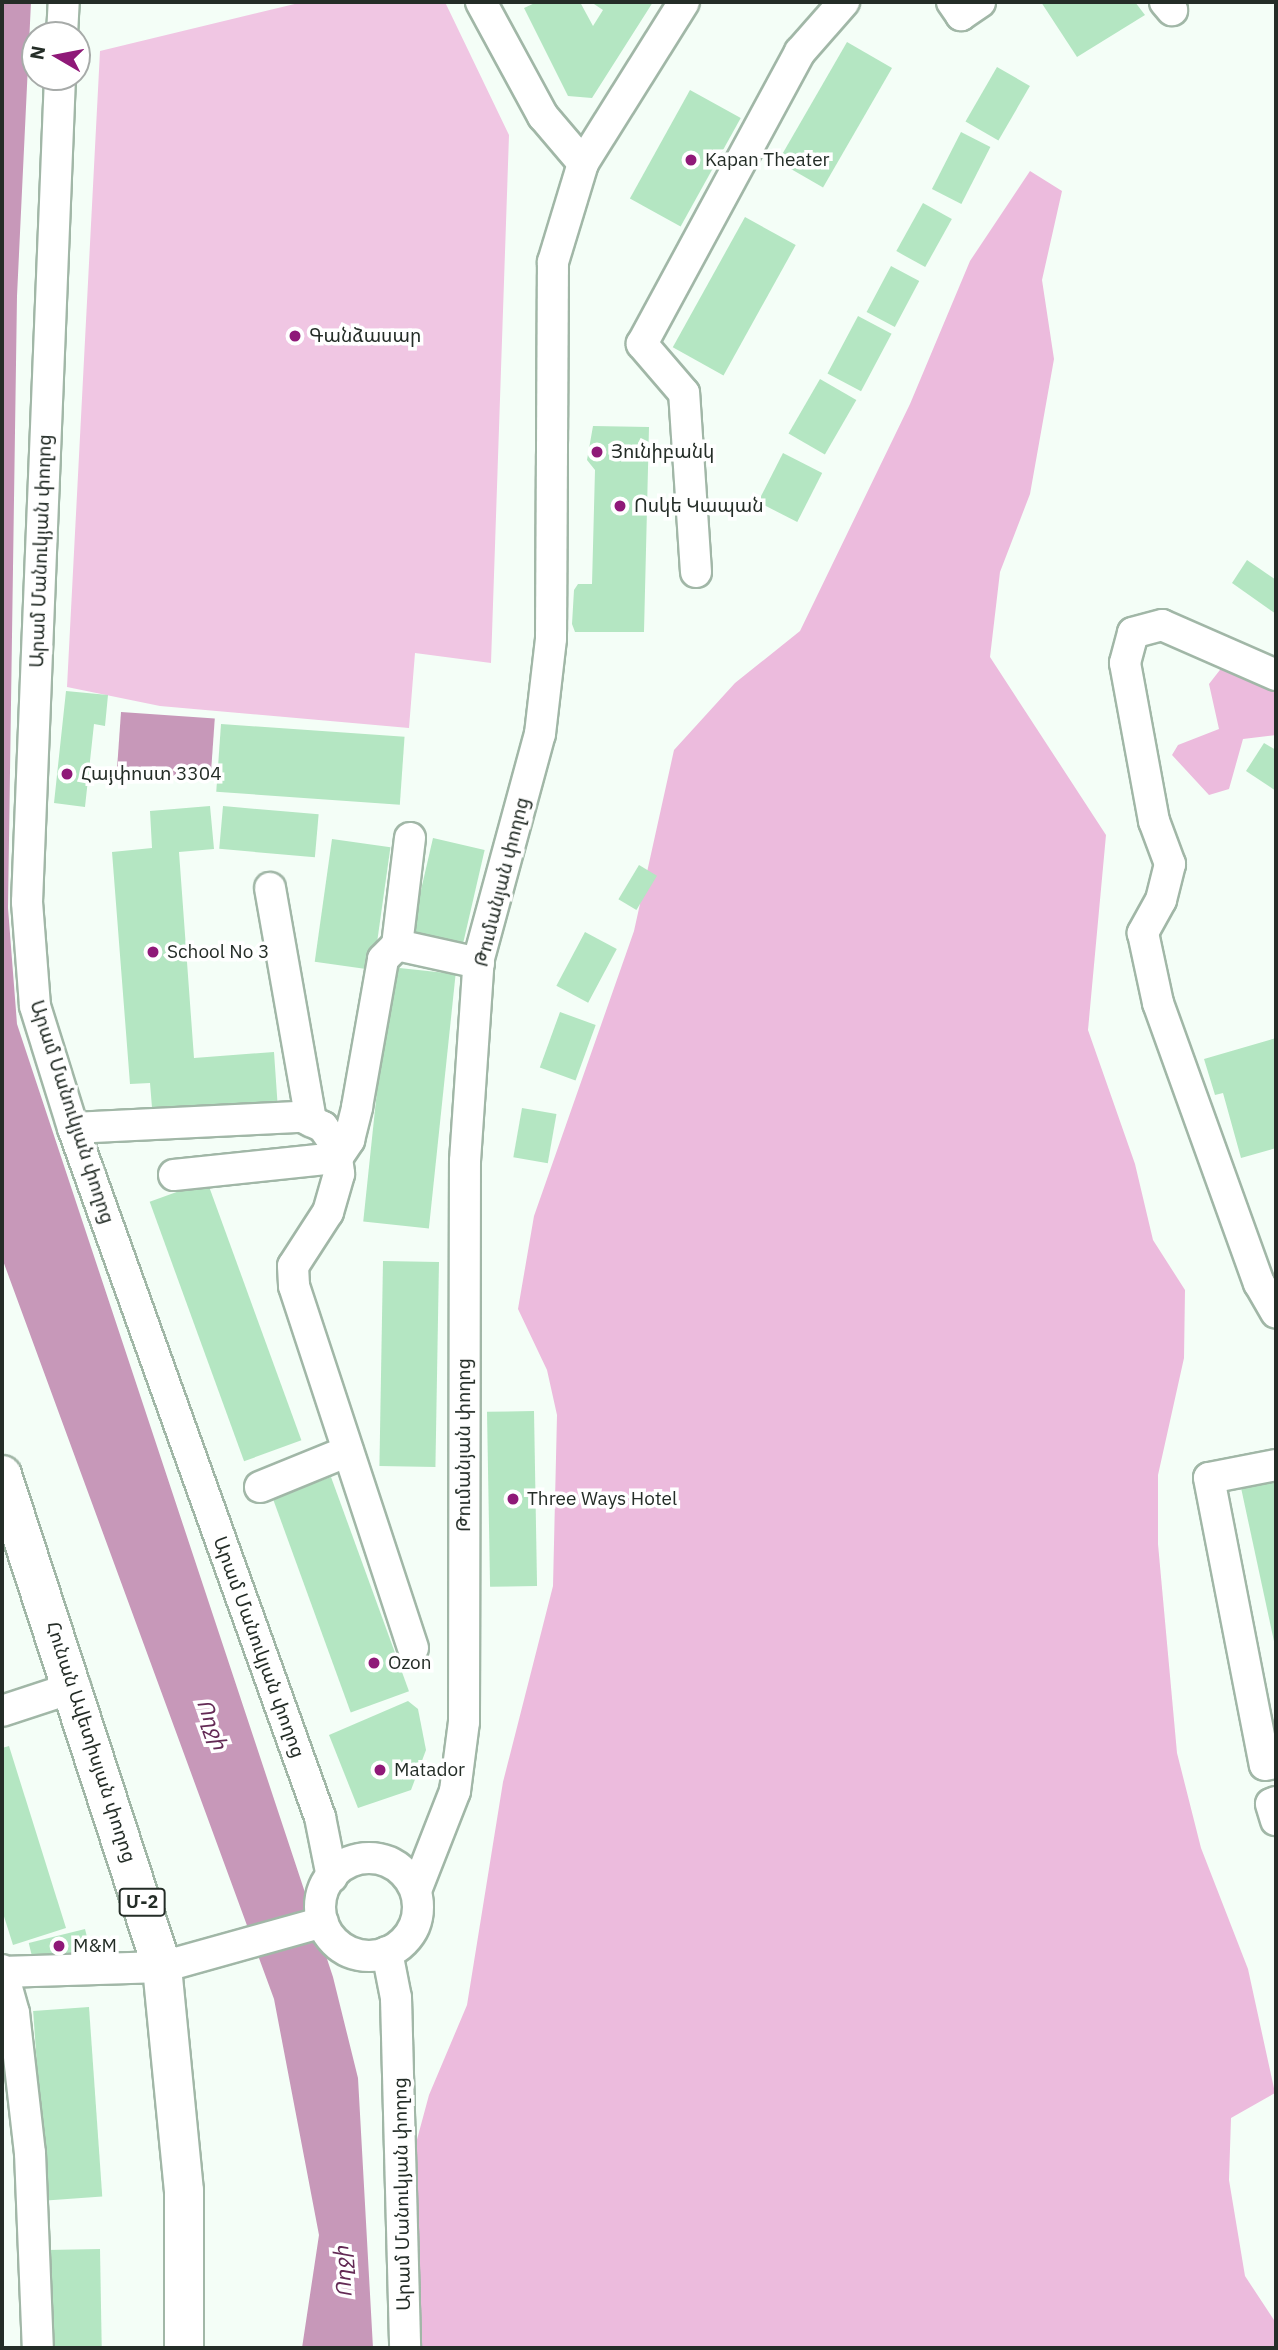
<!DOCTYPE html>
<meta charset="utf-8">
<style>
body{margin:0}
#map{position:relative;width:1278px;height:2350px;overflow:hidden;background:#f4fef7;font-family:"IBM Plex Sans","Noto Sans Armenian",sans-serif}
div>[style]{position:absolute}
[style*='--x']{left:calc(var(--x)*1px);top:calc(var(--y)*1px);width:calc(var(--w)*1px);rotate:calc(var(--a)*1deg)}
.green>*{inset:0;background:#f0c6e3}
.forest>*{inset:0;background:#ecbbdd}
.water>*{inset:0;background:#c798b9;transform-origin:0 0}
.building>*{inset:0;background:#b4e6c2;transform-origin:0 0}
.roads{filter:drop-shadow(2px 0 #a1b7a7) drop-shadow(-2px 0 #a1b7a7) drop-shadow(0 2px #a1b7a7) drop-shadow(0 -2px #a1b7a7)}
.minor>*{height:30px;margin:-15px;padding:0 15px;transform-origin:15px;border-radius:15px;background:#fff}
.minor>.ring{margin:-15px;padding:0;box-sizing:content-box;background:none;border:30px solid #fff;border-radius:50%}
.highway>*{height:38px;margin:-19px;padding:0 19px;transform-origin:19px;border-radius:19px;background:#fff}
.dots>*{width:19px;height:19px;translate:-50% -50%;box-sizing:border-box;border:4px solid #fff;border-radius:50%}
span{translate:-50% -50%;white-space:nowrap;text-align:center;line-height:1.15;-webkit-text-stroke:7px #fff;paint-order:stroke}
.shield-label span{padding:2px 5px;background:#fff;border:2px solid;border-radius:5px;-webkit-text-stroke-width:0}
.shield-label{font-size:18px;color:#242d27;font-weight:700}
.poi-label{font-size:19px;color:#242d27}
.left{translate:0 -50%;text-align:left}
.street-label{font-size:19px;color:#242d27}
.water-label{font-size:21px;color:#632a55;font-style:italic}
.frame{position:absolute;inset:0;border:4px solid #242d27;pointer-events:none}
.north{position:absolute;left:21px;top:21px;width:70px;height:70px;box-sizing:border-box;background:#fff;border:2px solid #a7aba9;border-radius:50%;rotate:280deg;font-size:19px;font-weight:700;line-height:28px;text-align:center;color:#242d27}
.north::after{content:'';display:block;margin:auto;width:24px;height:32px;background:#8f1978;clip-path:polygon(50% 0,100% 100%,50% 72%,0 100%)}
</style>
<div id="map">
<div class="green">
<i style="clip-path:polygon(303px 2px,445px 2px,509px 135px,491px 663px,415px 653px,409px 728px,160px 706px,67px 687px,100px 51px)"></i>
</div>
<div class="forest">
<i style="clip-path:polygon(1030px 171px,1062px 191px,1042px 280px,1054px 359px,1030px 494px,1000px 572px,990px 657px,1106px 835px,1088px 1030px,1135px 1164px,1153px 1240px,1185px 1290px,1184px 1358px,1158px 1475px,1158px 1544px,1177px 1753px,1201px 1848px,1248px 1969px,1275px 2093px,1231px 2118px,1229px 2180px,1245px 2276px,1276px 2323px,1276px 2348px,413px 2348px,412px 2158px,429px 2095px,467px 2005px,503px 1782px,553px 1586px,557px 1415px,547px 1370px,518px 1309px,534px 1216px,634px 931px,674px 750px,735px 683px,800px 631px,910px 404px,970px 261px)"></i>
<i style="clip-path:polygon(1223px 666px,1276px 676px,1276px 735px,1243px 739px,1229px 789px,1209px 795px,1172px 755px,1178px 745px,1219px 729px,1209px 684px)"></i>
</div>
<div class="water">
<i style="clip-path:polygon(2px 2px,31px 2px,17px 296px,8px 908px,17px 1024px,333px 1977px,358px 2078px,373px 2348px,302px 2348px,319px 2235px,274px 1999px,2px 1258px)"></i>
<i style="left:121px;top:712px;width:94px;height:60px;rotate:4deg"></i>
</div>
<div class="building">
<i style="clip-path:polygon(537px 2px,580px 2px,593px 26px,603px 10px,591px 2px,653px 2px,592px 98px,568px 96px,524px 8px)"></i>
<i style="clip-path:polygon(1041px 2px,1135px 2px,1145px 15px,1077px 57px)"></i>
<i style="left:847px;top:42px;width:52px;height:138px;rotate:30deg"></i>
<i style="left:997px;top:67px;width:38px;height:63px;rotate:30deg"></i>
<i style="left:690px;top:90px;width:58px;height:124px;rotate:29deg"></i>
<i style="left:961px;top:132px;width:33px;height:64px;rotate:27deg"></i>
<i style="left:923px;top:203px;width:33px;height:55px;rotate:29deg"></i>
<i style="left:745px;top:217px;width:58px;height:149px;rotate:29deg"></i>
<i style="left:891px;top:266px;width:32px;height:52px;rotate:28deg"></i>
<i style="left:858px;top:316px;width:38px;height:65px;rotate:28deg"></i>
<i style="left:820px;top:379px;width:42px;height:63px;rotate:30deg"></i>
<i style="clip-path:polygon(593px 426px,649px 427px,644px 632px,575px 632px,572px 624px,574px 590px,578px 584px,592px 584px,595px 470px,587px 460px)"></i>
<i style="left:783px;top:453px;width:44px;height:55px;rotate:27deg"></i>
<i style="clip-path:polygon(1247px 560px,1276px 580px,1276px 614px,1232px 583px)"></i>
<i style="clip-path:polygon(66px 691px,108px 695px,105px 726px,94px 724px,85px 807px,54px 803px)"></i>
<i style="left:221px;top:724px;width:184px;height:68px;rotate:4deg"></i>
<i style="clip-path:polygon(1264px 743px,1276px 750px,1276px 791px,1246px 771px)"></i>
<i style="clip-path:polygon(210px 806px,214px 849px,179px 852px,194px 1058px,274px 1052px,278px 1110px,153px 1120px,150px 1083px,130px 1084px,112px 852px,152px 848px,150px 811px)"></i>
<i style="left:223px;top:806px;width:96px;height:43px;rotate:5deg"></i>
<i style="left:433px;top:838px;width:53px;height:98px;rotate:13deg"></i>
<i style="left:332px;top:839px;width:59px;height:124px;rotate:8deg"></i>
<i style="left:639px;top:865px;width:21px;height:40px;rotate:31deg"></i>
<i style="left:585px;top:932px;width:36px;height:61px;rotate:28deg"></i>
<i style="left:390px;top:967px;width:66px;height:256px;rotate:6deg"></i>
<i style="left:560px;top:1012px;width:38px;height:59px;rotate:20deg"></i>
<i style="clip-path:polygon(1276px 1038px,1276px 1148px,1241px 1158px,1223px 1093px,1215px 1095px,1204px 1059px)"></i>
<i style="left:522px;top:1108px;width:35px;height:50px;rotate:10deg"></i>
<i style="left:207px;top:1181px;width:276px;height:61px;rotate:70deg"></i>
<i style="left:383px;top:1261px;width:56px;height:205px;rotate:1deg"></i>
<i style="left:534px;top:1411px;width:175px;height:47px;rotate:89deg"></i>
<i style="clip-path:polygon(1276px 1475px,1276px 1646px,1275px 1646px,1240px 1483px)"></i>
<i style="left:331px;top:1477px;width:228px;height:62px;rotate:70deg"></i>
<i style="clip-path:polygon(408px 1701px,418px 1709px,426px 1750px,411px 1790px,358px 1808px,329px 1735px)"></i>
<i style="clip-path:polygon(9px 1746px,66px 1928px,13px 1945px,2px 1910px,2px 1748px)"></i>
<i style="left:85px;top:1929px;width:21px;height:58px;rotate:76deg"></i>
<i style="left:89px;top:2007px;width:190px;height:56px;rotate:86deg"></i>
<i style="left:100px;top:2249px;width:99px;height:53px;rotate:89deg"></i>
</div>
<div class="roads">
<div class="minor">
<i style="--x:481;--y:2;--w:130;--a:61.5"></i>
<i style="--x:543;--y:116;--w:62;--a:49.6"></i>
<i style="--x:952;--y:2;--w:16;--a:55"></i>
<i style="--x:961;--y:15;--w:23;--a:-34"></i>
<i style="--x:1165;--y:2;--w:11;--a:49"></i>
<i style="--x:62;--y:35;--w:33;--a:-87"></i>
<i style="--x:60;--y:77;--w:826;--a:92.29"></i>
<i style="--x:27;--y:902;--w:104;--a:85.6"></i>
<i style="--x:35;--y:1006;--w:128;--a:72.7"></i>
<i style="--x:73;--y:1128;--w:732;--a:70.28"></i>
<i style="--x:320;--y:1817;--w:61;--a:78.7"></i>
<i style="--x:696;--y:572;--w:179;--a:-93.8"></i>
<i style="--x:684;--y:393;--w:65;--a:-130.6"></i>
<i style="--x:642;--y:344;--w:332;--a:-61.6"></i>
<i style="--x:800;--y:52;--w:67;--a:-48.7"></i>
<i style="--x:1276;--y:675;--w:124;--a:-156.3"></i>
<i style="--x:1162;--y:625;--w:30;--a:165"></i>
<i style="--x:1133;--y:633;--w:31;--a:105"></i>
<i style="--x:1125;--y:663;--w:161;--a:79.6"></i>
<i style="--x:1154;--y:821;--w:46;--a:69.6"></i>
<i style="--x:1170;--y:864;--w:37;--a:104"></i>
<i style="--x:1161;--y:900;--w:38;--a:119"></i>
<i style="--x:1143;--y:933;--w:72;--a:77.9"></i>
<i style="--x:1158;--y:1003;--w:298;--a:70.2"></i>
<i style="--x:1259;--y:1283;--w:34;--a:60"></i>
<i style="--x:410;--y:838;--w:108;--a:96.9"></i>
<i style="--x:397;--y:945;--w:84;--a:12.4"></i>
<i style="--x:270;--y:888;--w:237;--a:80"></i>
<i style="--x:73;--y:1128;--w:229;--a:-2.8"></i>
<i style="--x:302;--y:1117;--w:23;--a:25"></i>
<i style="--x:323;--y:1127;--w:21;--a:55"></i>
<i style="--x:335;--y:1144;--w:30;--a:82"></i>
<i style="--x:339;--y:1174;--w:40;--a:106"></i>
<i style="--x:328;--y:1212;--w:64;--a:122.9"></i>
<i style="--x:293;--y:1266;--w:20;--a:87"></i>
<i style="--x:294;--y:1286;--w:381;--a:71.8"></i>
<i style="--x:174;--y:1175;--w:164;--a:-6"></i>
<i style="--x:337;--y:1158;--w:22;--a:-56"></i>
<i style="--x:349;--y:1140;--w:34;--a:-76"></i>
<i style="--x:357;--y:1107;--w:150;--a:-80"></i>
<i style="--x:383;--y:959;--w:20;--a:-45"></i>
<i style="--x:1276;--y:1465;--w:68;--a:169"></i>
<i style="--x:1209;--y:1478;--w:292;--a:79"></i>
<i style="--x:1265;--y:1765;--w:11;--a:-10"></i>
<i style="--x:260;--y:1487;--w:95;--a:-22.2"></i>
<i style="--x:2;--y:1711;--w:77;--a:-18.2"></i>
<i style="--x:1276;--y:1802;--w:5;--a:158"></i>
<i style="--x:1271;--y:1804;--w:17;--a:73"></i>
<i class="ring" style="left:320px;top:1858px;width:68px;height:68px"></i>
<i style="--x:417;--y:1888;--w:104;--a:-68.6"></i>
<i style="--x:455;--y:1791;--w:70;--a:-82.6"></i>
<i style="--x:464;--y:1722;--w:561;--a:-89.9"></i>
<i style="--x:465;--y:1161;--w:203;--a:-86.1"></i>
<i style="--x:479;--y:958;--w:232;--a:-74.8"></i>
<i style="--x:540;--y:734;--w:96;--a:-83.4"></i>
<i style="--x:551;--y:639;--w:377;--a:-89.7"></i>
<i style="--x:553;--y:262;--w:103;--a:-73.1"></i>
<i style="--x:583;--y:163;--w:190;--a:-57.9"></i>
<i style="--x:387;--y:1952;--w:47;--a:78.9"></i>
<i style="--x:396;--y:1998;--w:350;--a:88.5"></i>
<i style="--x:2;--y:1970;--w:45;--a:74.4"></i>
<i style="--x:14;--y:2013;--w:141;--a:83.5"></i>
<i style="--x:30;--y:2153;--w:195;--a:87.7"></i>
<i style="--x:2;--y:1972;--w:160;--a:-1.8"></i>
<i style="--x:162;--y:1967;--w:167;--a:-15.6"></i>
</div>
<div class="highway">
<i style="--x:2;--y:1475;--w:517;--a:71.99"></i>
<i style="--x:162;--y:1967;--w:225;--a:84.4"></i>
<i style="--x:184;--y:2191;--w:157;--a:90"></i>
</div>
</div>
<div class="dots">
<i style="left:691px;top:160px;background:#8f1978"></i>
<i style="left:295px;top:336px;background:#8f1978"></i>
<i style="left:597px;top:452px;background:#8f1978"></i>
<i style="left:620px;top:506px;background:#8f1978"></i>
<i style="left:67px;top:774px;background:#8f1978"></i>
<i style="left:153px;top:952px;background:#8f1978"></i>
<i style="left:513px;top:1499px;background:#8f1978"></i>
<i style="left:374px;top:1663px;background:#8f1978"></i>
<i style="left:380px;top:1770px;background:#8f1978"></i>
<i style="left:59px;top:1946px;background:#8f1978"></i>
</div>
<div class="shield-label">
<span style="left:142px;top:1902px">Մ-2</span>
</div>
<div class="poi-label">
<span class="left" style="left:705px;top:160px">Kapan Theater</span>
<span class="left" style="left:309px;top:336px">Գանձասար</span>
<span class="left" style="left:611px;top:452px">Յունիբանկ</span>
<span class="left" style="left:634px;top:506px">Ոսկե Կապան</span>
<span class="left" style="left:81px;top:774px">Հայփոստ 3304</span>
<span class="left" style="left:167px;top:952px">School No 3</span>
<span class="left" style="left:527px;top:1499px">Three Ways Hotel</span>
<span class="left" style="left:388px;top:1663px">Ozon</span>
<span class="left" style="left:394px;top:1770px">Matador</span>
<span class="left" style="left:73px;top:1946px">M&amp;M</span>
</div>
<div class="street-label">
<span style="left:41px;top:551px;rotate:-88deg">Արամ Մանուկյան փողոց</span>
<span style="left:502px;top:882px;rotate:-76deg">Թումանյան փողոց</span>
<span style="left:72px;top:1112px;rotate:72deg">Արամ Մանուկյան փողոց</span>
<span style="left:464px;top:1445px;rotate:-90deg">Թումանյան փողոց</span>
<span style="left:259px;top:1647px;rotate:70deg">Արամ Մանուկյան փողոց</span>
<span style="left:91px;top:1742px;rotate:72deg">Հունան Ավետիսյան փողոց</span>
<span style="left:402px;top:2194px;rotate:-91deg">Արամ Մանուկյան փողոց</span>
</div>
<div class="water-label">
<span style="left:213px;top:1724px;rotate:70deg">Ողջի</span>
<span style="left:342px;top:2272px;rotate:-94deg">Ողջի</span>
</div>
<div class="frame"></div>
<div class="north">N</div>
</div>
